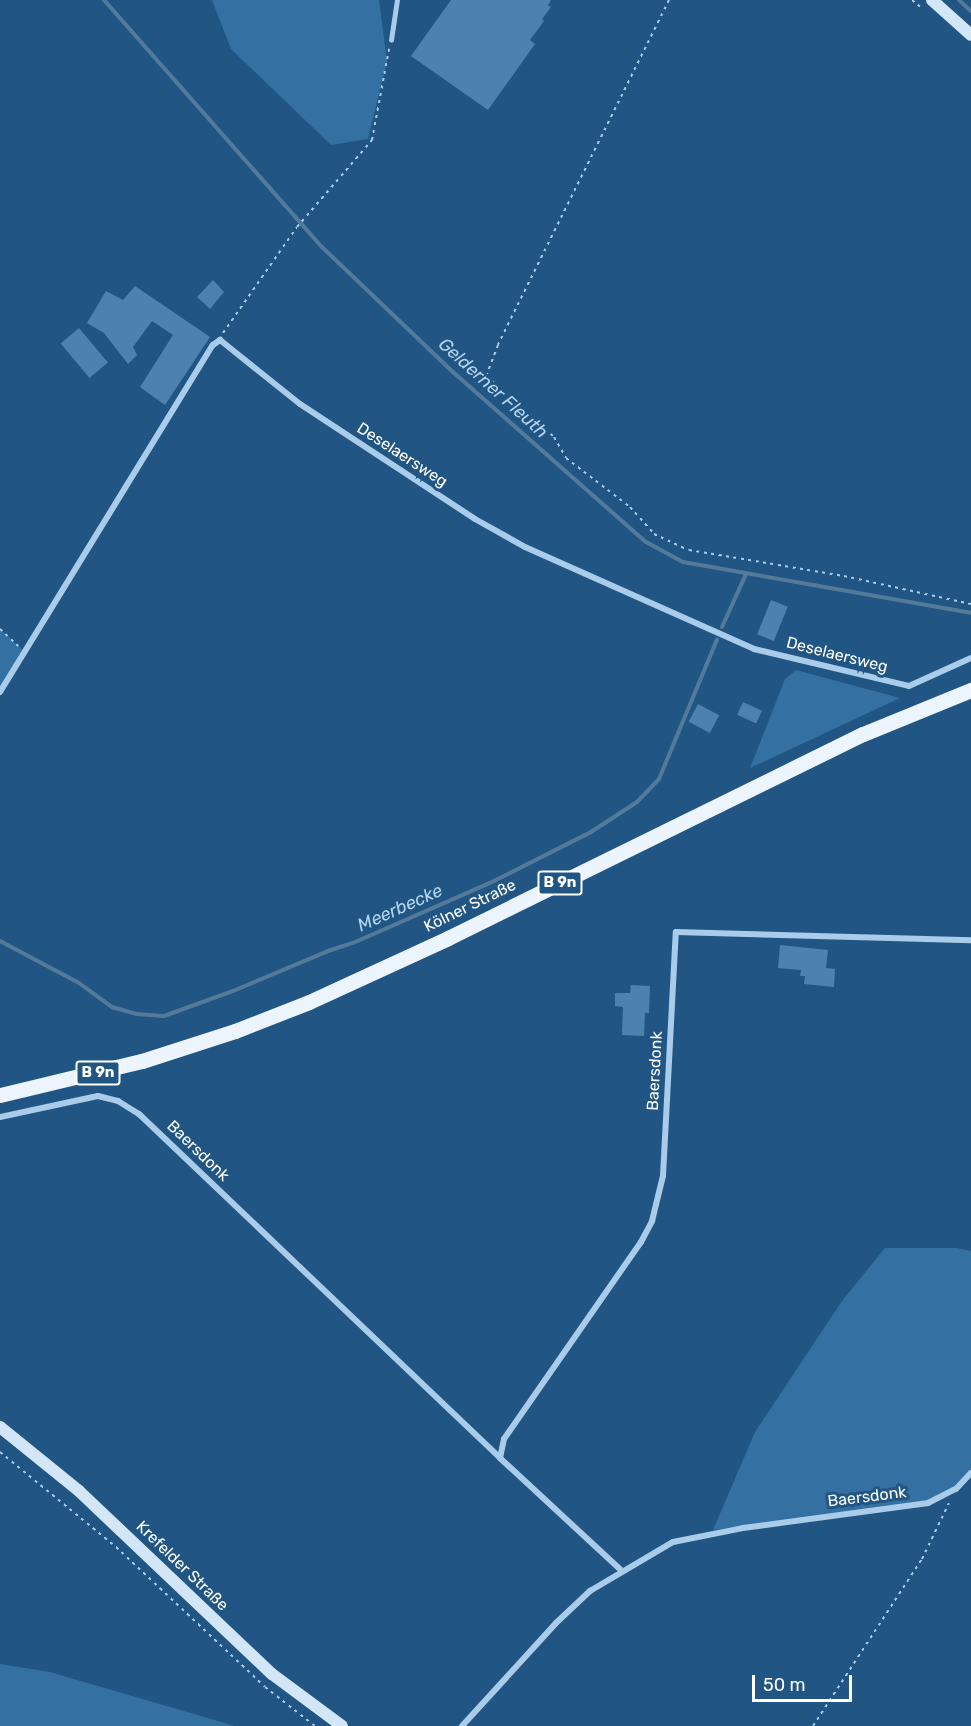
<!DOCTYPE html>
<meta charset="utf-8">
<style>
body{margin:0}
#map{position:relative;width:971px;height:1726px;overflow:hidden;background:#215684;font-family:Rubik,sans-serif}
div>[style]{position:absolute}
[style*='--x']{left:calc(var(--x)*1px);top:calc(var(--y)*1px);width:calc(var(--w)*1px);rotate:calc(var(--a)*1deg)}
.green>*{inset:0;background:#3470a1}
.stream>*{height:4px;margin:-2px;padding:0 2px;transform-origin:2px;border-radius:2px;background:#547a9a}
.building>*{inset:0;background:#4d82ae;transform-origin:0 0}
.path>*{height:2px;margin-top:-1px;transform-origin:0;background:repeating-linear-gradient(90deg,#a8cce9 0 3px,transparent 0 7.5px)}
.lane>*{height:4.5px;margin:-2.25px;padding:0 2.25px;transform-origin:2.25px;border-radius:2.25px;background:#a8cce9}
.street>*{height:6px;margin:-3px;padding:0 3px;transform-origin:3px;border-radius:3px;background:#a8cce9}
.secondary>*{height:12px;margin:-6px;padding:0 6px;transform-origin:6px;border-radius:6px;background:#d3e6f7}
.primary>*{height:15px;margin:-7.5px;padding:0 7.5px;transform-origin:7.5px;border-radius:7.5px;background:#ecf4fe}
span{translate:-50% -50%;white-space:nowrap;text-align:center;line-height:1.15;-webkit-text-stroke:6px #215684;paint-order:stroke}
.shield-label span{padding:2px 4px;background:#215684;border:2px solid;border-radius:4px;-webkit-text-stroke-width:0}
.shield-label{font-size:15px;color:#fff;font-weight:700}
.street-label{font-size:16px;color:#fff}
.water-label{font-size:18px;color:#b4d5f0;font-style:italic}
.scale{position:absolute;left:752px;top:1675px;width:100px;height:27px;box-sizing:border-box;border:3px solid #fff;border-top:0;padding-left:8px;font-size:18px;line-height:21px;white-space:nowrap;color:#fff;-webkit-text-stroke:4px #215684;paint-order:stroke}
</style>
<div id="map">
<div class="green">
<i style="clip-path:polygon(212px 0,379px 0,387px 61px,368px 139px,331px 145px,231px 49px)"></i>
<i style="clip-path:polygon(0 629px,25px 652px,0 688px)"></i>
<i style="clip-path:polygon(796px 670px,900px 698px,750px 768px,785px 679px)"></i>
<i style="clip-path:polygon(885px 1248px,957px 1248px,971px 1251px,971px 1471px,953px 1489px,928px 1502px,713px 1530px,755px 1432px,842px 1301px)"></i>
<i style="clip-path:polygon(0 1664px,50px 1672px,235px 1726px,0 1726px)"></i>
</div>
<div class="stream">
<i style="--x:104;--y:0;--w:329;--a:48.6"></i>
<i style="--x:322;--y:247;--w:181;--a:43.7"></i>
<i style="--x:453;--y:372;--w:257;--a:41.4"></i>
<i style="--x:646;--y:542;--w:42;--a:28.4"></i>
<i style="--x:683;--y:562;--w:292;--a:10"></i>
<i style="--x:959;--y:0;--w:16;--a:43"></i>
<i style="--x:722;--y:627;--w:58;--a:-65.6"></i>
<i style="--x:0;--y:941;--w:89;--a:28"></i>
<i style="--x:79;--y:983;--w:41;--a:36"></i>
<i style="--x:112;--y:1007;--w:25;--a:16"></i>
<i style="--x:136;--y:1014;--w:28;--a:4"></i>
<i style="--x:164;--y:1016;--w:73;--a:-19.9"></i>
<i style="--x:233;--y:991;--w:103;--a:-22.8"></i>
<i style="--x:328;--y:951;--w:26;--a:-18"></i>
<i style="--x:353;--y:943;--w:154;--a:-23.7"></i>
<i style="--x:494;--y:881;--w:109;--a:-26.8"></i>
<i style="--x:591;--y:832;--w:55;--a:-33.1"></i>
<i style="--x:637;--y:802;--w:32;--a:-46"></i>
<i style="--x:659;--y:779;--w:151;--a:-67.4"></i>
</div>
<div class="building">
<i style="clip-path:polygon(451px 0,551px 0,548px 5px,551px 7px,542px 19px,544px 21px,530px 40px,535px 44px,488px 110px,411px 56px)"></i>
<i style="clip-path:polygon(213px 280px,224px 292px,210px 309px,197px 297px)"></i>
<i style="clip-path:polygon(135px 286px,210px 337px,165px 405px,140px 387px,173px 335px,152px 321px,133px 347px,137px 355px,128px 364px,104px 333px,87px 323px,106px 291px,123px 300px)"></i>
<i style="left:79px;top:328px;width:45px;height:24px;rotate:50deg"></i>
<i style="left:771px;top:600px;width:18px;height:37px;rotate:22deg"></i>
<i style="left:743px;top:702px;width:21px;height:14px;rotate:25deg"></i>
<i style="left:698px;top:704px;width:24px;height:20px;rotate:28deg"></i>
<i style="clip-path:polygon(780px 945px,828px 950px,826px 968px,835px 969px,834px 987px,804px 984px,805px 976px,800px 976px,801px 970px,778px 968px)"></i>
<i style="clip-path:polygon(631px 985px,650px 986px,649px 1013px,645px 1013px,644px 1036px,622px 1035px,623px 1007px,615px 1006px,615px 993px,630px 993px)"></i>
</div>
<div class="path">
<i style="--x:669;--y:0;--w:385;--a:116.4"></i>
<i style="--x:498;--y:345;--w:33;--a:111"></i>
<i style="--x:486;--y:376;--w:42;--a:40.2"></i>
<i style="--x:518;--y:403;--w:50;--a:43.4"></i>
<i style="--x:554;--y:437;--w:24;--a:60"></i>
<i style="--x:566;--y:458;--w:81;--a:37.4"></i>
<i style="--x:630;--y:507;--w:36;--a:48"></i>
<i style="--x:654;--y:534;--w:38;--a:25"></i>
<i style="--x:689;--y:550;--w:157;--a:9.5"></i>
<i style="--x:844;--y:576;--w:130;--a:12.4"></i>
<i style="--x:912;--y:0;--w:13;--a:39"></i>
<i style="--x:223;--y:333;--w:129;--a:-55.1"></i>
<i style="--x:297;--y:227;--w:115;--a:-49.2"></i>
<i style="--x:372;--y:140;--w:93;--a:-79.4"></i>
<i style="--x:0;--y:629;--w:25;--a:43"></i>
<i style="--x:0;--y:1452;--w:150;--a:39.3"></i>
<i style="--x:116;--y:1547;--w:204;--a:43.2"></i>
<i style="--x:265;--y:1687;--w:63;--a:38"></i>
<i style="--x:813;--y:1726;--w:199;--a:-56.9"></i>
<i style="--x:922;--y:1559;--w:62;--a:-64.3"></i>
</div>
<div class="lane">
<i style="--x:391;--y:40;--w:40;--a:-81.5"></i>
</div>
<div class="street">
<i style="--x:0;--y:692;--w:407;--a:-58.5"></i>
<i style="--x:213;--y:345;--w:9;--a:-36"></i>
<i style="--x:220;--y:340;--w:102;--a:38.7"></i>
<i style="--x:300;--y:404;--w:209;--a:33.3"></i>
<i style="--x:475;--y:519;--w:57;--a:29.2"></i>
<i style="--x:525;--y:547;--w:251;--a:24"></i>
<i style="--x:754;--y:649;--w:159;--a:13.4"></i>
<i style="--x:909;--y:686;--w:68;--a:-24.3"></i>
<i style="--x:0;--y:1117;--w:100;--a:-12.1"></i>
<i style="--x:98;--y:1096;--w:21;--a:14"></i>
<i style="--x:118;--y:1101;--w:25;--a:32"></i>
<i style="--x:139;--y:1114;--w:499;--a:43.6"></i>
<i style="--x:622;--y:1571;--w:166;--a:-137.2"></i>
<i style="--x:500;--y:1458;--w:19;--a:-78"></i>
<i style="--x:504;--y:1439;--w:240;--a:-55.2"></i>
<i style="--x:641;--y:1242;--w:24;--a:-62"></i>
<i style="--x:652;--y:1221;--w:46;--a:-76.3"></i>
<i style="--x:663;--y:1176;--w:244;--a:-87"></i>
<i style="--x:676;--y:932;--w:295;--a:1.6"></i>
<i style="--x:462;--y:1726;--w:139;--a:-47.6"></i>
<i style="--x:556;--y:1623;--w:47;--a:-43.3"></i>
<i style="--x:590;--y:1591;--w:96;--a:-30.6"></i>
<i style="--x:673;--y:1542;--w:71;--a:-11.3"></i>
<i style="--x:743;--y:1528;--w:187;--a:-7.7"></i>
<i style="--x:928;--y:1503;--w:31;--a:-27"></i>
<i style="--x:956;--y:1489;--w:22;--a:-47"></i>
</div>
<div class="secondary">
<i style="--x:932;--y:0;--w:52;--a:41.9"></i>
<i style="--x:0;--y:1427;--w:102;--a:39"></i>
<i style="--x:79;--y:1491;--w:266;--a:43.5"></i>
<i style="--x:272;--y:1674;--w:87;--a:36.6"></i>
</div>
<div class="primary">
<i style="--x:0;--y:1095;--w:146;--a:-13.5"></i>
<i style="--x:142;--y:1061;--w:98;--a:-17.9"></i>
<i style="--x:235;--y:1031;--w:79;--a:-21.4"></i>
<i style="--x:309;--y:1002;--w:153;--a:-24.7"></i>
<i style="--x:448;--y:938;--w:462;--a:-26.2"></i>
<i style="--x:863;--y:734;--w:117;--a:-22.2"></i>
</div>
<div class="shield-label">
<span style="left:560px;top:883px">B 9n</span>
<span style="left:98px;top:1073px">B 9n</span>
</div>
<div class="street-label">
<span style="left:402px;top:455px;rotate:33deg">Deselaersweg</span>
<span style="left:837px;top:655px;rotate:14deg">Deselaersweg</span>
<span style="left:470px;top:906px;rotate:-26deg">Kölner Straße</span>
<span style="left:655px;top:1071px;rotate:-87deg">Baersdonk</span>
<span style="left:198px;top:1151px;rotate:44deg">Baersdonk</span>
<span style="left:867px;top:1497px;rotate:-7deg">Baersdonk</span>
<span style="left:182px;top:1566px;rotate:44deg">Krefelder Straße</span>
</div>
<div class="water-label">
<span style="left:493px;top:388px;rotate:42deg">Gelderner Fleuth</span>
<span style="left:400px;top:908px;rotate:-24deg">Meerbecke</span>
</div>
<div class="scale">50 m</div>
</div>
